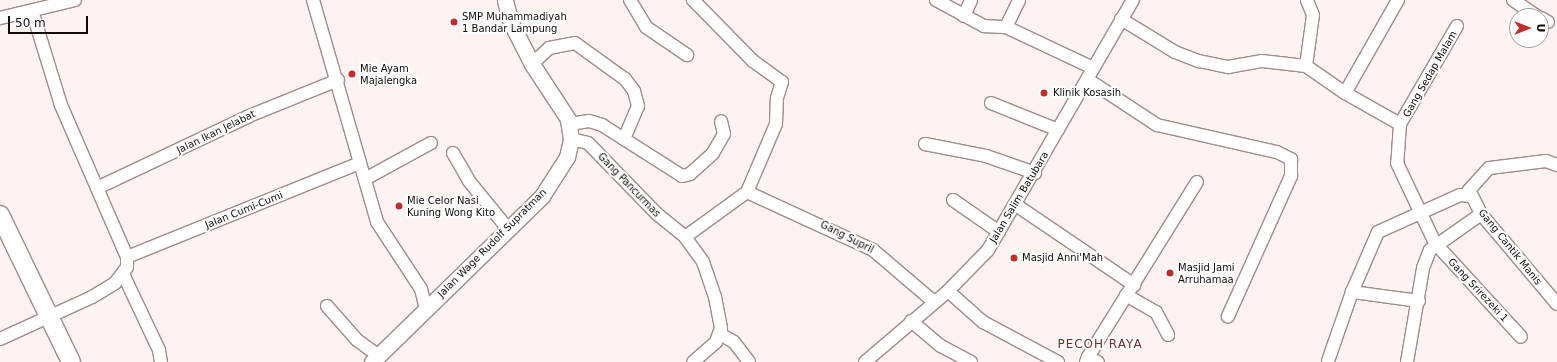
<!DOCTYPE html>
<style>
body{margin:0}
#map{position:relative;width:1557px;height:362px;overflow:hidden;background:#fdf3f1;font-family:"DejaVu Sans",sans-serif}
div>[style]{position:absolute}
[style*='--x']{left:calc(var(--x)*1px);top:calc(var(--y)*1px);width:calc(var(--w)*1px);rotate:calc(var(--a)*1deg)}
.roads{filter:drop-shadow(1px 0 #a28a87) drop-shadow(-1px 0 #a28a87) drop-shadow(0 1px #a28a87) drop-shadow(0 -1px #a28a87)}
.minor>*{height:12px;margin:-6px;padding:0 6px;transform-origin:6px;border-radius:6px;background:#fff}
.major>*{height:15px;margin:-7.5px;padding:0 7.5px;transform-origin:7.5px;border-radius:7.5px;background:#fff}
.highway>*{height:18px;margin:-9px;padding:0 9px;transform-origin:9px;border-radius:9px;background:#fff}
.dots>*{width:11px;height:11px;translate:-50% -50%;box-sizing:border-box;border:2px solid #fff;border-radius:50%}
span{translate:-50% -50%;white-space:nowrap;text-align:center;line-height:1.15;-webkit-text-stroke:4px #fff;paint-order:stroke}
.poi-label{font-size:10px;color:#120a09}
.left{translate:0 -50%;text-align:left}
.street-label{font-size:10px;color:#120a09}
.quarter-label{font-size:12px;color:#732d29;letter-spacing:1px}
.north{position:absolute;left:1509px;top:8px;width:40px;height:40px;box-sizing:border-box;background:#fff;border:1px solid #a09d9d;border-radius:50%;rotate:90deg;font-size:11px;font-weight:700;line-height:16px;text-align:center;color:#120a09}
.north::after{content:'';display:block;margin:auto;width:14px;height:18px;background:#bd2e2d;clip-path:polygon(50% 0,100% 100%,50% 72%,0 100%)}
.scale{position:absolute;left:8px;top:16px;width:80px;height:18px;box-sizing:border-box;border:2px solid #120a09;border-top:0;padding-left:5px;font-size:12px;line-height:14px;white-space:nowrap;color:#120a09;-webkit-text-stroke:3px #fff;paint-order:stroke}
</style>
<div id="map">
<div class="roads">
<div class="minor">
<i style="--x:313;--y:0;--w:231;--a:73.9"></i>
<i style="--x:377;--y:222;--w:80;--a:56.7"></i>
<i style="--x:421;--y:289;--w:21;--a:76"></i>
<i style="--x:630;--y:0;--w:31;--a:59"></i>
<i style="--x:646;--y:27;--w:50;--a:34.3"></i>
<i style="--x:936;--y:0;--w:55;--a:28.4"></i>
<i style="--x:984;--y:26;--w:22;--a:3"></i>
<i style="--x:1006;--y:27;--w:96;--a:25.2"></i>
<i style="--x:1513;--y:0;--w:29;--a:34"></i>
<i style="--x:964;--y:16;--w:17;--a:-66"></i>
<i style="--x:0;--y:18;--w:77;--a:-13.5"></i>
<i style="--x:1541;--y:18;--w:8;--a:30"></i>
<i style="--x:1121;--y:19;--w:63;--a:31.4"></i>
<i style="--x:1175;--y:52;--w:26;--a:21"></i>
<i style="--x:1199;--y:61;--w:30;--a:12"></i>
<i style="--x:1228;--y:67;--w:35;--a:-10"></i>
<i style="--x:1262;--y:61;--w:44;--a:6.5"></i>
<i style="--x:1306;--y:66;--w:47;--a:34.7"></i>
<i style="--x:1345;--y:93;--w:63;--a:29.4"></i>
<i style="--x:1457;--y:26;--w:113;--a:120.2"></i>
<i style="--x:1400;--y:124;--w:39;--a:94"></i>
<i style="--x:1397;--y:163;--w:89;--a:64.6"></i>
<i style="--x:1435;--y:243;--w:127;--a:47.5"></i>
<i style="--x:1006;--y:27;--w:30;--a:-64"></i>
<i style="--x:532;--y:64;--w:23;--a:-43"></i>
<i style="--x:549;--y:48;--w:26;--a:-11"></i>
<i style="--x:575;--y:43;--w:62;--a:35.8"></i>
<i style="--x:625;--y:79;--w:15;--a:53"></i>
<i style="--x:634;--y:91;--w:16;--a:75"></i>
<i style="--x:638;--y:106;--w:36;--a:113"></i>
<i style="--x:1306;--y:66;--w:51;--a:-82.2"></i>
<i style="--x:1313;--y:15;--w:16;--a:-112"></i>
<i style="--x:1087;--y:79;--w:84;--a:33.3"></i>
<i style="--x:1157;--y:125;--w:123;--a:12.7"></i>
<i style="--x:1277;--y:152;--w:16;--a:27"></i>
<i style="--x:1291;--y:159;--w:17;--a:90"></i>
<i style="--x:1291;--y:176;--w:154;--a:114.2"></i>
<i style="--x:1345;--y:93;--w:107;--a:-60.3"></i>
<i style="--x:991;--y:103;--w:72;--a:21.9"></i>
<i style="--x:570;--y:124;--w:19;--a:-9"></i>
<i style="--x:589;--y:121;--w:14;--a:17"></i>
<i style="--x:602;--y:125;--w:95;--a:32.5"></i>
<i style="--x:682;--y:176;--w:8;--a:-14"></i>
<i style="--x:690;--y:174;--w:31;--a:-42"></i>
<i style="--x:713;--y:153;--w:22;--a:-60"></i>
<i style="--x:724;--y:134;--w:13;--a:-103"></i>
<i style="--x:571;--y:139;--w:17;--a:13"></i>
<i style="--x:588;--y:143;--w:99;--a:45.8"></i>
<i style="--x:657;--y:214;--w:36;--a:39"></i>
<i style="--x:685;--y:237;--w:31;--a:54"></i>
<i style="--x:703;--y:262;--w:37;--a:71"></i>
<i style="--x:715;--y:297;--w:32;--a:79"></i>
<i style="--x:721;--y:328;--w:15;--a:110"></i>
<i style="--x:716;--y:342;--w:30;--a:139"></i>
<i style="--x:925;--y:144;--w:62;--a:11.1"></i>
<i style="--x:986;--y:156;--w:52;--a:19.1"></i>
<i style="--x:453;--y:153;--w:32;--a:60"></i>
<i style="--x:469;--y:181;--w:62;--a:50.9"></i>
<i style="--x:1557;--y:165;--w:12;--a:-160"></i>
<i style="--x:1546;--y:161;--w:57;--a:173"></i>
<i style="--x:1489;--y:168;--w:30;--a:132"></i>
<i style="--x:1469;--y:190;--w:27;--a:63"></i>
<i style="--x:1481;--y:214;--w:118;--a:49.8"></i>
<i style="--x:365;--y:179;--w:75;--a:-28.6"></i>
<i style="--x:97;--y:188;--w:168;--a:-25.3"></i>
<i style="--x:249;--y:116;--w:96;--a:-22"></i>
<i style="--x:747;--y:192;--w:139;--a:24.7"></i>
<i style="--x:873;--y:250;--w:80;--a:40.4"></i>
<i style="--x:953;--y:200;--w:56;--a:34.8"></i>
<i style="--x:1016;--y:205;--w:143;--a:34.1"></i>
<i style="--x:685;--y:237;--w:77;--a:-36"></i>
<i style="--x:747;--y:192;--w:74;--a:-66.9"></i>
<i style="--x:776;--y:124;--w:26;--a:-88"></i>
<i style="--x:777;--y:98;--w:17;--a:-73"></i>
<i style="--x:782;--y:82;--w:36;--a:-144"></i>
<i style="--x:753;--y:61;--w:86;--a:-134.5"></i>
<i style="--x:127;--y:257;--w:251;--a:-22"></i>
<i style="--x:124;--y:276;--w:82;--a:64.7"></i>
<i style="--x:159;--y:350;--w:12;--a:81"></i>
<i style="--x:948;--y:291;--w:47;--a:41.5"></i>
<i style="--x:983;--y:322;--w:85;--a:28.1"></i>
<i style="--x:1126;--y:295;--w:34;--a:30"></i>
<i style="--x:1156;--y:312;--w:26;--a:62"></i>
<i style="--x:1419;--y:301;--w:68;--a:-172.3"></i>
<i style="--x:1352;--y:292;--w:65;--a:-66.6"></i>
<i style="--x:1378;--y:232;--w:90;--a:-24.3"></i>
<i style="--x:1460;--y:195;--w:11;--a:5"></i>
<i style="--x:327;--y:306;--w:45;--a:48.6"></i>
<i style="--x:357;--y:340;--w:26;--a:36"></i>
<i style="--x:911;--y:321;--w:39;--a:40"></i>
<i style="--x:941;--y:346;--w:34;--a:28"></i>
<i style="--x:720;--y:334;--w:16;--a:30"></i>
<i style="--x:734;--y:342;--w:25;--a:53"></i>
<i style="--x:0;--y:339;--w:101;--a:-24.5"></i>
<i style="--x:92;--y:297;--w:27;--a:-31"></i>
<i style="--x:115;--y:283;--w:20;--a:-53"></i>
<i style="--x:127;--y:267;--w:10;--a:-90"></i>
<i style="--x:127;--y:257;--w:166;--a:-113.5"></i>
<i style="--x:61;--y:105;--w:98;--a:-107.1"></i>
<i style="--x:1088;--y:357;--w:206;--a:-58.1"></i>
<i style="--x:1328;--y:361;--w:73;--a:-70.8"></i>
<i style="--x:865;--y:362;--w:109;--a:-40.5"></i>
<i style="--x:948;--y:291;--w:57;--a:-45.7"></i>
<i style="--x:988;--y:250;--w:289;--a:-59.9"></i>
<i style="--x:1086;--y:362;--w:5;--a:-68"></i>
<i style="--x:1088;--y:357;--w:11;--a:27"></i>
<i style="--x:1407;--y:362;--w:95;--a:-80.3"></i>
<i style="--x:1423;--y:268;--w:19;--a:-69"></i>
<i style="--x:1430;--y:250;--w:62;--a:-35.2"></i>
</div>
<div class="major">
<i style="--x:372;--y:362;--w:238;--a:-44.3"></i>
<i style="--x:542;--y:196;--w:46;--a:-57.3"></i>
<i style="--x:567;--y:157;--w:18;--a:-77"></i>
<i style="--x:571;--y:139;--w:20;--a:-99"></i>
<i style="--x:568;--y:119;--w:66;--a:-123.2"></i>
<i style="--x:532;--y:64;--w:46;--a:-117.1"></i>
<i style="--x:511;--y:23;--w:24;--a:-105"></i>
</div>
<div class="highway">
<i style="--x:0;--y:215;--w:163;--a:64.2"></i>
</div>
</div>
<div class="dots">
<i style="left:454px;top:22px;background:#bd2e2d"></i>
<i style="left:352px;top:74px;background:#bd2e2d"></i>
<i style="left:1044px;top:93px;background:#bd2e2d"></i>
<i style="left:399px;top:206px;background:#bd2e2d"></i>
<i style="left:1014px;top:258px;background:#bd2e2d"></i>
<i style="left:1170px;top:273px;background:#bd2e2d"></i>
</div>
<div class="poi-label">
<span class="left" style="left:462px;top:22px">SMP Muhammadiyah<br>1 Bandar Lampung</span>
<span class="left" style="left:360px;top:74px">Mie Ayam<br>Majalengka</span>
<span class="left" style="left:1053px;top:93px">Klinik Kosasih</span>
<span class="left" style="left:407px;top:206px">Mie Celor Nasi<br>Kuning Wong Kito</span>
<span class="left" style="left:1022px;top:258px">Masjid Anni'Mah</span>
<span class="left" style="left:1178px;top:273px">Masjid Jami<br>Arruhamaa</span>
</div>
<div class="street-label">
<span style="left:1430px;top:74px;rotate:-60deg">Gang Sedap Malam</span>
<span style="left:216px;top:132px;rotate:-26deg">Jalan Ikan Jelabat</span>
<span style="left:629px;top:185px;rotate:46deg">Gang Pancurmas</span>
<span style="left:1019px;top:197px;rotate:-59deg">Jalan Salim Batubara</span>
<span style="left:244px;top:210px;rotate:-22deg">Jalan Cumi-Cumi</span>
<span style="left:847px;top:237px;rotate:27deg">Gang Supril</span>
<span style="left:492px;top:243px;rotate:-45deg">Jalan Wage Rudolf Supratman</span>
<span style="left:1510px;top:247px;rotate:51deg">Gang Cantik Manis</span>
<span style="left:1478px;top:290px;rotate:47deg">Gang Srirezeki 1</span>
</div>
<div class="quarter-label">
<span style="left:1100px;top:345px">PECOH RAYA</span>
</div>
<div class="north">U</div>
<div class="scale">50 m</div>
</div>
